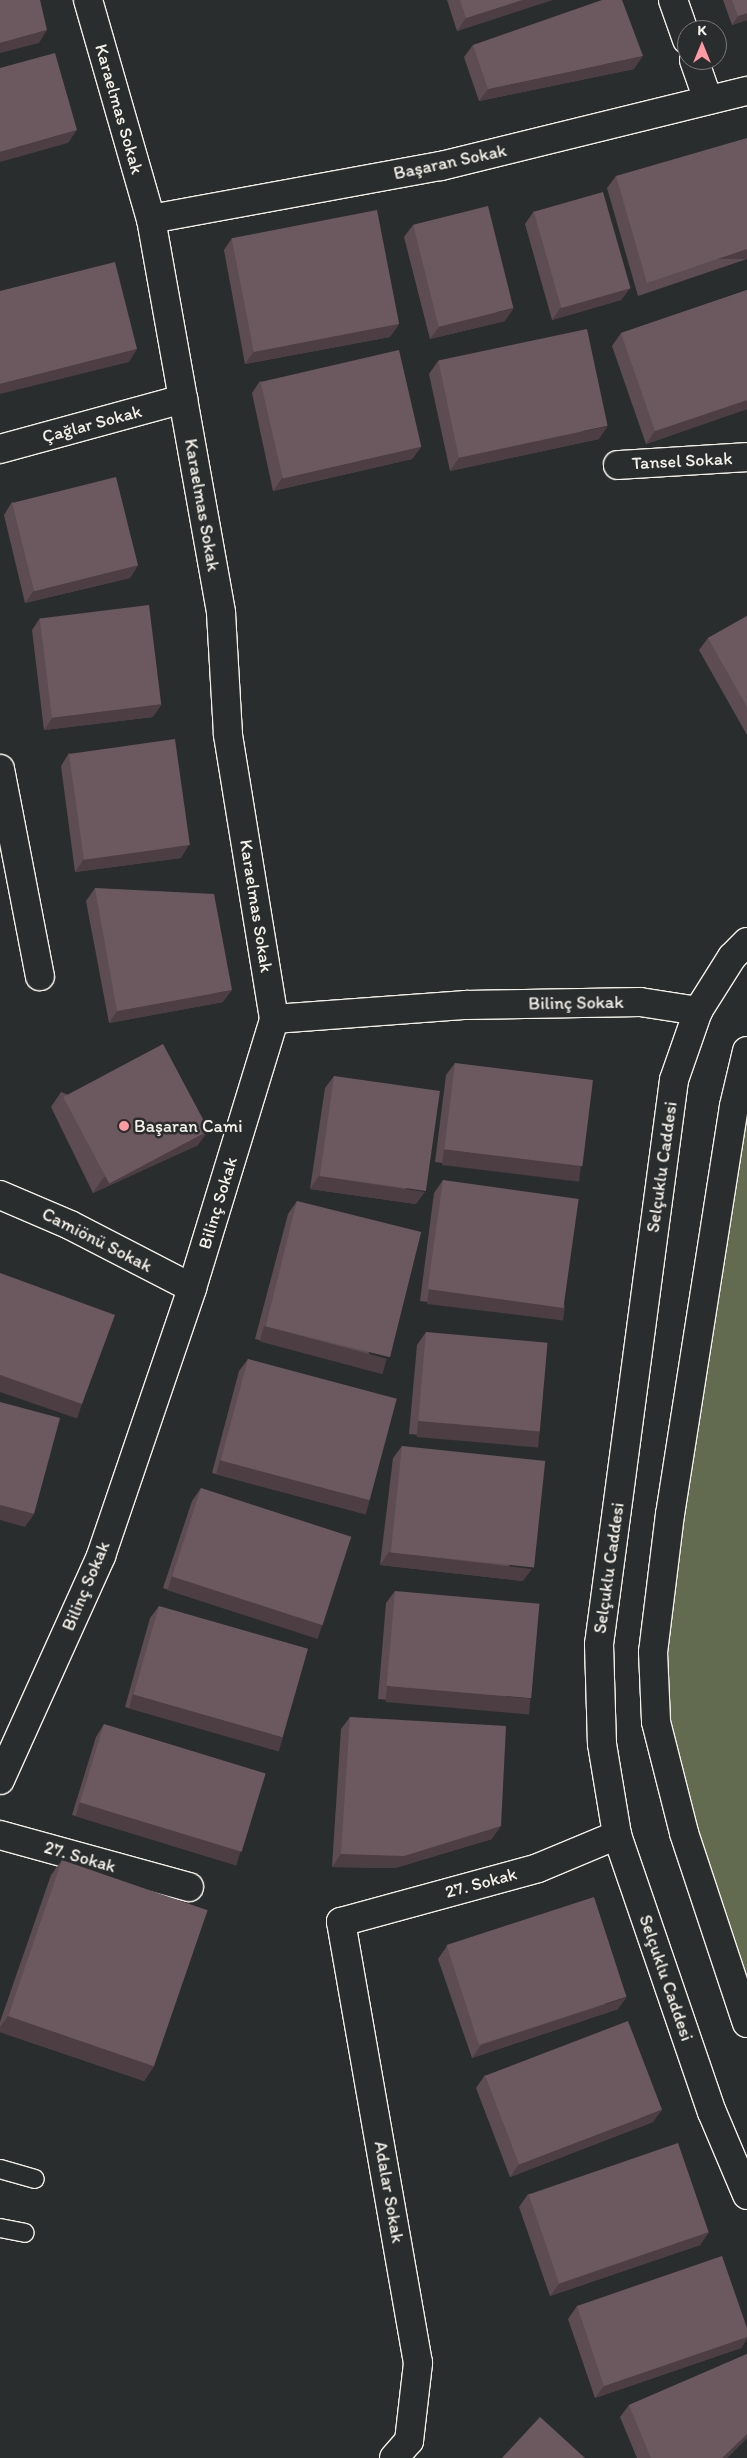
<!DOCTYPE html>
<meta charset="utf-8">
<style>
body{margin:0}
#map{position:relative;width:747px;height:2458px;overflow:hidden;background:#2a2d2e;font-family:Itim,sans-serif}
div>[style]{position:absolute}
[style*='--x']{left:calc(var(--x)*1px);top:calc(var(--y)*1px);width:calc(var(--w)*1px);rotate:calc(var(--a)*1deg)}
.green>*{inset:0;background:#626a50}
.roads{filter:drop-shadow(1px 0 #f4f1e8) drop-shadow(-1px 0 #f4f1e8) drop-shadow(0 1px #f4f1e8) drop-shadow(0 -1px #f4f1e8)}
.service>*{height:18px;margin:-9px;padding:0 9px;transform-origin:9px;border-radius:9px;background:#2a2d2e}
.minor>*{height:28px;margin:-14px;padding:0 14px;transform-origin:14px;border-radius:14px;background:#2a2d2e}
.tertiary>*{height:28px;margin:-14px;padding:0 14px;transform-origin:14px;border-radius:14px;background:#2a2d2e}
.secondary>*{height:28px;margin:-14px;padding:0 14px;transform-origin:14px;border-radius:14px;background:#2a2d2e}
.wall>*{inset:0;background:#5d4d53}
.shaded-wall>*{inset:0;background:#4c3e43;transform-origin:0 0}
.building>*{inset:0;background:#6c5960;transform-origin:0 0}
.dots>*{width:14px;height:14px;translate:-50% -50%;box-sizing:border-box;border:2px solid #2a2d2e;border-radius:50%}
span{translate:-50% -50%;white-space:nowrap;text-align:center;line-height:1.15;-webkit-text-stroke:5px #2a2d2e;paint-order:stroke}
.street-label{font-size:18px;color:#f4f1e8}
.poi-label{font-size:18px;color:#f4f1e8}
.left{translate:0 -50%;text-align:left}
.north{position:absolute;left:677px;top:20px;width:50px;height:50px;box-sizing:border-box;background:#2a2d2e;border:1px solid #7b7b78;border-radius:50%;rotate:0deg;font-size:14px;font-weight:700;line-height:20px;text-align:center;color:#f4f1e8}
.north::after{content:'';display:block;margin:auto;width:18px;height:22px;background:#ff9aa2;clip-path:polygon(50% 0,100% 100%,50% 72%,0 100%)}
</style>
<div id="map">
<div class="green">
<i style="clip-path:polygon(747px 1079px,747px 2008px,659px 1709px,679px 1450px)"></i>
</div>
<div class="roads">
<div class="service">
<i style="--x:0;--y:2169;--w:36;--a:16"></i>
<i style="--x:0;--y:2228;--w:25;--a:11"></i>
</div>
<div class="minor">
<i style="--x:88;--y:0;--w:228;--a:74"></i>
<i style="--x:151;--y:219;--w:400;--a:79.9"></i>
<i style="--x:221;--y:613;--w:122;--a:86.7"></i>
<i style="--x:228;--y:735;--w:288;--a:80.8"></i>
<i style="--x:673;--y:0;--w:42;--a:70.7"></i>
<i style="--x:694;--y:60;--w:42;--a:70.7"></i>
<i style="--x:151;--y:219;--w:295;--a:-10.4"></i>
<i style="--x:441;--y:166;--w:315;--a:-13.8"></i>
<i style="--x:0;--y:449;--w:190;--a:-15.3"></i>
<i style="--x:0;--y:769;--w:211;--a:79.1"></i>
<i style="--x:0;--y:1195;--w:76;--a:23.2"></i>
<i style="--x:70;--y:1225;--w:137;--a:27.3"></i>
<i style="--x:0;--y:1780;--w:246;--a:-65.7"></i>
<i style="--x:101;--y:1556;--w:283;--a:-71.2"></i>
<i style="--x:192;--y:1288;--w:281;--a:-73"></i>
<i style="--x:274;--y:1019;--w:193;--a:-4.2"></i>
<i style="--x:466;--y:1005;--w:174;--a:-1"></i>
<i style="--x:640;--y:1002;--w:59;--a:8.8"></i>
<i style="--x:0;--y:1835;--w:196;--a:15.4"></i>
<i style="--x:394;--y:2458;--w:23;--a:-49"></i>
<i style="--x:409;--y:2441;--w:79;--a:-83.4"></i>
<i style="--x:418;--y:2363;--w:448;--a:-99.9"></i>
<i style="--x:341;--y:1922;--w:204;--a:-15.3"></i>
<i style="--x:538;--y:1868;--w:86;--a:-22.7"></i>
</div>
<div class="tertiary">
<i style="--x:618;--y:465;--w:129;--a:-3.5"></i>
</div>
<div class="secondary">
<i style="--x:747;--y:942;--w:21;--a:135"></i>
<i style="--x:732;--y:957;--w:64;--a:122.2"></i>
<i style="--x:698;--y:1011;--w:73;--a:109.2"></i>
<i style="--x:674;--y:1080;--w:569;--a:97.57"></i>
<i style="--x:599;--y:1644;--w:100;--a:88.3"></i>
<i style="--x:602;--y:1744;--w:92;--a:80.6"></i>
<i style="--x:617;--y:1835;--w:293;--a:71.1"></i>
<i style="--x:712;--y:2112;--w:90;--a:67.1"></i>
<i style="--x:747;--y:1051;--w:57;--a:103.3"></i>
<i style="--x:734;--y:1106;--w:413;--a:98.9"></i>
<i style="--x:670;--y:1514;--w:139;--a:97"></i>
<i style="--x:653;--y:1652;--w:70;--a:87.5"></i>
<i style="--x:656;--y:1722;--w:114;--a:75.8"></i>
<i style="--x:684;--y:1833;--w:200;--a:71.7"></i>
</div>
</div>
<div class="wall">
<i style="clip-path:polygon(447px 0,552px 0,457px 31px)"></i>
<i style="clip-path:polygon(723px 0,747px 0,747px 20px,732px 25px)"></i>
<i style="clip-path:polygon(473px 45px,634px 69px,479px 101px,464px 57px)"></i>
<i style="clip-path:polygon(616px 176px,747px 259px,638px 296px,607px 188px)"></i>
<i style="clip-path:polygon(534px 211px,630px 288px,621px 300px,552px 320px,525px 224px)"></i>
<i style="clip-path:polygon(413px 225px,505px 321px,430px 339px,404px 237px)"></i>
<i style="clip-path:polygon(232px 238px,399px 324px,390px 337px,245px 364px,224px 250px)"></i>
<i style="clip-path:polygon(747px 290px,747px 409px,646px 444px,612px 346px,621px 333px)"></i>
<i style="clip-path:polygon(438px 361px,599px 439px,450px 471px,429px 374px)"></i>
<i style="clip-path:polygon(260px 381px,421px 447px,412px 459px,273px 491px,252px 393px)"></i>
<i style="clip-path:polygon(12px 502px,138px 565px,130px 578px,25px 603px,4px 515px)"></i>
<i style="clip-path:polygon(747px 616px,747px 735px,699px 650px,708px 638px)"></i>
<i style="clip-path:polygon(40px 618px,153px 717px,44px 730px,32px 630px)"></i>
<i style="clip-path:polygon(69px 753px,181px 858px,75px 872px,61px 766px)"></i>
<i style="clip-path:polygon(95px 888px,223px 1002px,109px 1023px,86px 901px)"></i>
<i style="clip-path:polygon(455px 1063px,572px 1179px,435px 1162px,446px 1075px)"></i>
<i style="clip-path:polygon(334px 1076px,416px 1204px,310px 1189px,325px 1088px)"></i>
<i style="clip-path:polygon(61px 1092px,198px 1145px,93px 1193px,51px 1107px)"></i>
<i style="clip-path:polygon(443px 1180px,565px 1306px,556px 1318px,420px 1301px,434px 1193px)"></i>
<i style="clip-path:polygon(297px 1201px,378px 1372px,255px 1339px,288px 1214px)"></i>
<i style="clip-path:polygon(426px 1332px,540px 1432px,531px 1445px,409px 1434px,417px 1345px)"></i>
<i style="clip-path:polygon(248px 1359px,361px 1513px,212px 1473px,239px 1371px)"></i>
<i style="clip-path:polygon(402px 1446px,523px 1581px,380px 1565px,393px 1458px)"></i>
<i style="clip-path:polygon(201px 1488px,314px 1637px,163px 1588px,192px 1501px)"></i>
<i style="clip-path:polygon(395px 1591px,522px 1711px,378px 1699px,386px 1603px)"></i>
<i style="clip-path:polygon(159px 1606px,283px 1736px,274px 1749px,125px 1707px,150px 1618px)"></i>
<i style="clip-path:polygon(350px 1717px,492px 1839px,395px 1868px,332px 1867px,341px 1729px)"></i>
<i style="clip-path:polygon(104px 1724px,240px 1852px,232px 1864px,72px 1815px,96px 1737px)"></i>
<i style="clip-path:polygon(62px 1860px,154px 2066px,144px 2081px,0 2032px,0 2022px,51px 1875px)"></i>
<i style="clip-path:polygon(447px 1946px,618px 2009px,472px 2058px,438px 1959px)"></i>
<i style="clip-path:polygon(485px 2075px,653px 2122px,510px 2177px,476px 2088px)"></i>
<i style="clip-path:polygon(528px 2194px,709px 2232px,700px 2245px,550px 2296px,519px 2207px)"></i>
<i style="clip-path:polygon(577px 2306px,747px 2328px,747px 2339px,741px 2348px,595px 2398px,568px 2319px)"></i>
<i style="clip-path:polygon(747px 2354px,747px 2438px,727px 2458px,637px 2458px,620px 2417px,629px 2405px)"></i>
</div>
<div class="shaded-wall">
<i style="clip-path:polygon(522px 0,552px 0,457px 31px,466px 18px)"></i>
<i style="clip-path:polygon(747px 13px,747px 20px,732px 25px,738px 16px)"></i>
<i style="clip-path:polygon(47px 30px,39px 43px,0 53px,0 43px)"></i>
<i style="clip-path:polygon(643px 56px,634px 69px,479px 101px,488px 89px)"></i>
<i style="clip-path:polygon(77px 130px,68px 143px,0 162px,0 152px)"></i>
<i style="left:747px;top:249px;width:10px;height:106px;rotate:90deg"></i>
<i style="clip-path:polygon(630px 288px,621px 300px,552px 320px,561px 307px)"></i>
<i style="clip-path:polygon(514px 308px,505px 321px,430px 339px,439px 327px)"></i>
<i style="clip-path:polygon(399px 324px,390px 337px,245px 364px,254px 351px)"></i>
<i style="clip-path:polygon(137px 349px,129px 362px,0 394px,0 384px)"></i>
<i style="clip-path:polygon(747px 400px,747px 409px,646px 444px,655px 431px)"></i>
<i style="clip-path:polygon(608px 426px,599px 439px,450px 471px,459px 458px)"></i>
<i style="clip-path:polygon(421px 447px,412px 459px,273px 491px,282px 478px)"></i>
<i style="clip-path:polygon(138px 565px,130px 578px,25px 603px,34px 590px)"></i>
<i style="clip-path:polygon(162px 704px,153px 717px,44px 730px,53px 717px)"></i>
<i style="clip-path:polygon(189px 845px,181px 858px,75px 872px,84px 859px)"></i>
<i style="clip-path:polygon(232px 990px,223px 1002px,109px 1023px,117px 1011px)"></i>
<i style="clip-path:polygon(209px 1130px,198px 1145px,93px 1193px,103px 1178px)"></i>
<i style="left:444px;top:1149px;width:138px;height:16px;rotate:7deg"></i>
<i style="clip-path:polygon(319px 1176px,425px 1192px,416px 1204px,310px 1189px)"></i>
<i style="left:429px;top:1289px;width:137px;height:15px;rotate:7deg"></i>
<i style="left:264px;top:1326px;width:127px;height:16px;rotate:15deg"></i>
<i style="left:0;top:1375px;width:87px;height:16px;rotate:19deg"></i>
<i style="left:418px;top:1421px;width:122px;height:16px;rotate:5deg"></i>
<i style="left:220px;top:1460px;width:155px;height:15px;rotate:15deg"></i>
<i style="clip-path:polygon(0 1505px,34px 1514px,25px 1527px,0 1520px)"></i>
<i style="clip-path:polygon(389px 1552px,532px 1569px,523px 1581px,380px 1565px)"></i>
<i style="left:172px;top:1576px;width:158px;height:15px;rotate:18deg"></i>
<i style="left:387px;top:1686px;width:144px;height:16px;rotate:5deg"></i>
<i style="left:133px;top:1694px;width:156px;height:15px;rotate:16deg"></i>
<i style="left:80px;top:1802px;width:168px;height:15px;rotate:17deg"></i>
<i style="clip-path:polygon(501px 1826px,492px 1839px,395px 1868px,332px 1867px,341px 1854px)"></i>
<i style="clip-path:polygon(627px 1997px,618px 2009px,472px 2058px,481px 2045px)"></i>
<i style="clip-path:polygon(8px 2016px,154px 2066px,144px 2081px,0 2032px,0 2027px)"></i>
<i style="clip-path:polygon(662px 2110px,653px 2122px,510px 2177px,519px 2164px)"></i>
<i style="clip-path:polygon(709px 2232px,700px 2245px,550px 2296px,559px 2284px)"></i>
<i style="clip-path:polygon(747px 2337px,747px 2339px,741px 2348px,595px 2398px,604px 2386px)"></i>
<i style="clip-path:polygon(747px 2434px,747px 2438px,727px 2458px,722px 2458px)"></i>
</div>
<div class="building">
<i style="clip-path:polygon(0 0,40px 0,47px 30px,0 43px)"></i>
<i style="clip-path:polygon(460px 0,522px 0,466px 18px)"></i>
<i style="clip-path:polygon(602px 0,622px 0,643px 56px,488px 89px,473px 45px)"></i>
<i style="clip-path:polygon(732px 0,747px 0,747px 13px,738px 16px)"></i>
<i style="clip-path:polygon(55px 53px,77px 130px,0 152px,0 68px)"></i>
<i style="clip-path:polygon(747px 138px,747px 249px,647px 283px,616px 176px)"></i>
<i style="left:603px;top:192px;width:100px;height:72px;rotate:74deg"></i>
<i style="left:488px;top:206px;width:105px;height:77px;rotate:76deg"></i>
<i style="left:377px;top:210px;width:116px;height:148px;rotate:79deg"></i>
<i style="clip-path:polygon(115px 262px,137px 349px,0 384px,0 291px)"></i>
<i style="clip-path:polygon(747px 290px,747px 400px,655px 431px,621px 333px)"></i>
<i style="left:587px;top:329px;width:99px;height:152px;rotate:78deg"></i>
<i style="left:399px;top:350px;width:99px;height:142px;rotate:77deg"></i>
<i style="left:116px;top:477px;width:91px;height:107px;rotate:76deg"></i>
<i style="left:149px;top:605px;width:100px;height:110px;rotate:83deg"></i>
<i style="clip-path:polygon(747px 616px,747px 707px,708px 638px)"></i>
<i style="left:175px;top:739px;width:107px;height:107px;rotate:82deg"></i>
<i style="clip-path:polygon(95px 888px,214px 894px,232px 990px,117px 1011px)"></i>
<i style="left:163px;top:1044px;width:98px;height:113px;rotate:62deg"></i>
<i style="left:455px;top:1063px;width:139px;height:87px;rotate:7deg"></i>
<i style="left:334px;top:1076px;width:107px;height:101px;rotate:8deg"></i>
<i style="left:443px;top:1180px;width:137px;height:110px;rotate:8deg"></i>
<i style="left:297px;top:1201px;width:128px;height:129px;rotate:14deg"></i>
<i style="clip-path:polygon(0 1273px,115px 1315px,82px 1404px,0 1375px)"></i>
<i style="left:426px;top:1332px;width:122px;height:89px;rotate:5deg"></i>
<i style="left:248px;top:1359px;width:154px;height:105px;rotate:15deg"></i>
<i style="clip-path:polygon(0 1402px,60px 1418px,34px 1514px,0 1505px)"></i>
<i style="left:402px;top:1446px;width:144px;height:107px;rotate:6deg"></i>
<i style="left:201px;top:1488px;width:158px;height:93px;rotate:18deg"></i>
<i style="left:395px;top:1591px;width:145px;height:95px;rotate:5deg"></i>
<i style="left:159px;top:1606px;width:155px;height:92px;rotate:16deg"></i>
<i style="clip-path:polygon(350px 1717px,506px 1726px,501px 1826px,404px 1856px,341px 1854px)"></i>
<i style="left:104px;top:1724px;width:169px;height:82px;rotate:17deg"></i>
<i style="left:62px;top:1860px;width:154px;height:165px;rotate:19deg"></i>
<i style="left:594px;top:1897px;width:105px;height:155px;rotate:72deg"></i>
<i style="left:628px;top:2021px;width:95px;height:153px;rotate:69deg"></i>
<i style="left:678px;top:2143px;width:94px;height:158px;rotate:71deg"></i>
<i style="clip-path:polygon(722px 2256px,747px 2328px,747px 2337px,604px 2386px,577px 2306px)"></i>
<i style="clip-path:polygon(747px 2354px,747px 2434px,722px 2458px,651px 2458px,629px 2405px)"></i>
<i style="clip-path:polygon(540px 2417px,585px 2458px,502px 2458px)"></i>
</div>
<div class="dots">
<i style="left:124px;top:1126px;background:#ff9aa2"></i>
</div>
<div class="street-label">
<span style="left:119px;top:109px;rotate:74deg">Karaelmas Sokak</span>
<span style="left:450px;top:162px;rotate:-12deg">Başaran Sokak</span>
<span style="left:92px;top:424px;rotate:-15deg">Çağlar Sokak</span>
<span style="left:682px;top:461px;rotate:-3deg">Tansel Sokak</span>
<span style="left:202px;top:505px;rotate:80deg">Karaelmas Sokak</span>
<span style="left:256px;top:906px;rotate:81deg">Karaelmas Sokak</span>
<span style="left:576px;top:1003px;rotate:-1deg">Bilinç Sokak</span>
<span style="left:662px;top:1167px;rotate:-82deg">Selçuklu Caddesi</span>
<span style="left:218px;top:1203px;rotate:-73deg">Bilinç Sokak</span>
<span style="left:97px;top:1240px;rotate:27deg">Camiönü Sokak</span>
<span style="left:609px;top:1568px;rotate:-82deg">Selçuklu Caddesi</span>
<span style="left:86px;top:1586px;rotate:-67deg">Bilinç Sokak</span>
<span style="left:80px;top:1857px;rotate:16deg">27. Sokak</span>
<span style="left:481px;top:1883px;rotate:-15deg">27. Sokak</span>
<span style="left:666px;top:1978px;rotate:71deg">Selçuklu Caddesi</span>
<span style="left:389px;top:2192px;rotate:80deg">Adalar Sokak</span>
</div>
<div class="poi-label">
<span class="left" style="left:134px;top:1126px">Başaran Cami</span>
</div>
<div class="north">K</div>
</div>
